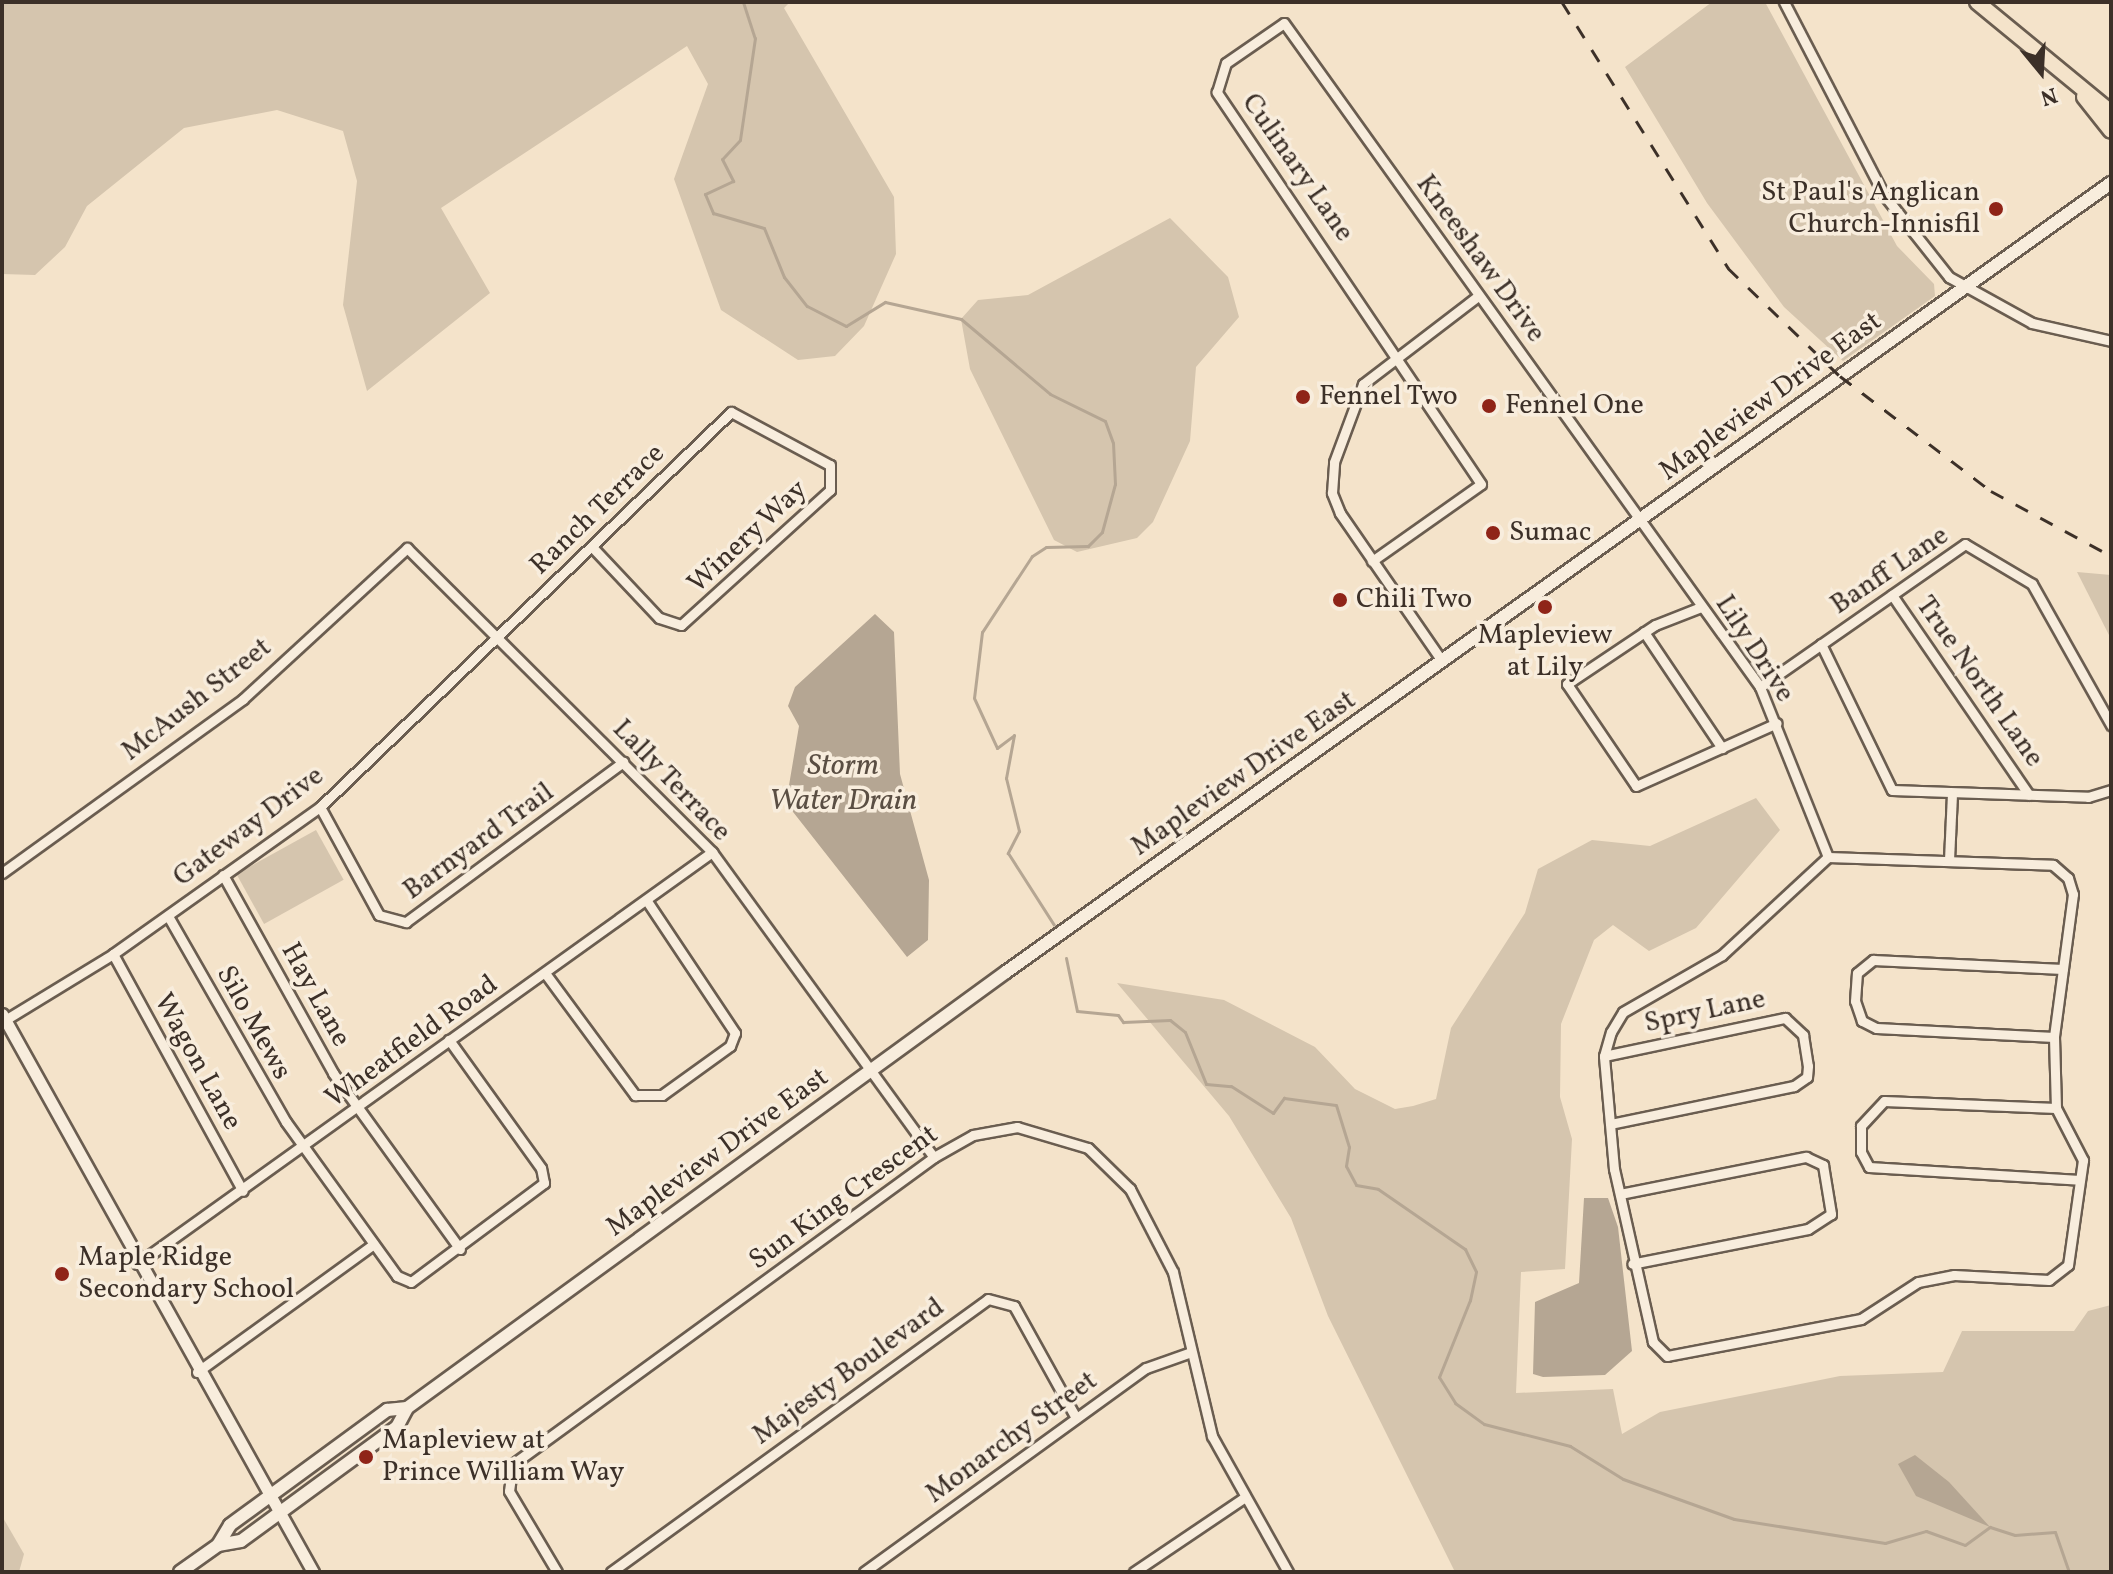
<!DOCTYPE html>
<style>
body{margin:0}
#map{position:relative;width:2113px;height:1574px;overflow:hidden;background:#f4e3ca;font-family:Vollkorn,serif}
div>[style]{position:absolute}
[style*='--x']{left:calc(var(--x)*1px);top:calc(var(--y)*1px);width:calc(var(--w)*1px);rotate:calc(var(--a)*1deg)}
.green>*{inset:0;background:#d5c5ae;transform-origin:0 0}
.water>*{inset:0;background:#b5a693}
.stream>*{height:3px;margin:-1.5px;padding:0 1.5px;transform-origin:1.5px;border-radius:1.5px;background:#b5a693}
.roads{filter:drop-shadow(2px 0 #6a5d50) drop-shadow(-2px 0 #6a5d50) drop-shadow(0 2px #6a5d50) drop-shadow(0 -2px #6a5d50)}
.minor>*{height:9px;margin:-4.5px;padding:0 4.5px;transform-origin:4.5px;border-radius:4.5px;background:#f8eddd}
.tertiary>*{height:11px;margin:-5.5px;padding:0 5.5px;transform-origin:5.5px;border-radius:5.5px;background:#f8eddd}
.secondary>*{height:12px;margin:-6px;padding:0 6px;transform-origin:6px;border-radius:6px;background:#f8eddd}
.primary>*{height:14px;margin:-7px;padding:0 7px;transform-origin:7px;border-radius:7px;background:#f4e3ca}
.rail>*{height:3px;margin-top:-1.5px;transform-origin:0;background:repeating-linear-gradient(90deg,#3c3028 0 14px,transparent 0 28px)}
.dots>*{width:22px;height:22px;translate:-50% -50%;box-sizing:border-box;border:4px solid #f8eddd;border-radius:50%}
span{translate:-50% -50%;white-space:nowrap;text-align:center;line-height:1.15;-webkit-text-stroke:7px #f8eddd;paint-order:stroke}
.street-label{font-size:28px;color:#3c3028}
.poi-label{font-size:28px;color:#3c3028}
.right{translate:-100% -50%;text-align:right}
.left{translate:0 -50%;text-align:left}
.water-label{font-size:30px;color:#5a4e43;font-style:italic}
.frame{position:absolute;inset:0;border:4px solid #3c3028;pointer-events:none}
.north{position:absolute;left:2001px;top:32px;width:80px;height:80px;-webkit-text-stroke:6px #f8eddd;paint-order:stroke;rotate:162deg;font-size:22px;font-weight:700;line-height:32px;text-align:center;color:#3c3028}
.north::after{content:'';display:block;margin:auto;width:28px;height:36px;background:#3c3028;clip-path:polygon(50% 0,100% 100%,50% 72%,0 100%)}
</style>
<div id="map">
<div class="green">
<i style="clip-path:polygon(2px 2px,790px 2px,784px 8px,894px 197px,896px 254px,864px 326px,835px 356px,798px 360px,721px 310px,674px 179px,708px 84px,687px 46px,441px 208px,490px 293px,367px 391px,343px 305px,357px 181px,343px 131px,277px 110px,184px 128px,87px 206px,65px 247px,35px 275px,2px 274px)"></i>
<i style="clip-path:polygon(1712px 2px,1765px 2px,1897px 246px,1934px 284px,1935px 296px,1843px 361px,1784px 307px,1707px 203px,1625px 67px)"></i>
<i style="clip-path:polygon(1170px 218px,1228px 277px,1239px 317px,1196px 367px,1190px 441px,1153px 522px,1137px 538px,1077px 552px,1054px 540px,970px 369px,961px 319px,978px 300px,1028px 295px)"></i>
<i style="clip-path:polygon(2077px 572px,2111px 575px,2111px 639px)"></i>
<i style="clip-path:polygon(1756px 798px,1780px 830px,1696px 928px,1649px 951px,1613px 925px,1594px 940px,1561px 1024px,1560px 1097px,1572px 1139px,1565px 1269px,1521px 1272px,1516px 1393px,1613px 1389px,1622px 1434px,1660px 1412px,1840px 1376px,1943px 1372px,1962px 1331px,2074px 1331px,2088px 1311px,2111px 1305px,2111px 1572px,1455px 1572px,1328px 1316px,1291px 1218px,1229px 1116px,1117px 983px,1224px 1000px,1315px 1047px,1355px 1089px,1395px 1109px,1413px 1106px,1436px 1099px,1451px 1028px,1525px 913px,1538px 869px,1592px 840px,1650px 846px)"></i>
<i style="left:316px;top:830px;width:57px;height:91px;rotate:61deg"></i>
<i style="clip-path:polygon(2px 1516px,24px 1554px,19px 1572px,2px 1572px)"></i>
</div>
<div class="water">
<i style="clip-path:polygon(875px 614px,894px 632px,900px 774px,929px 880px,928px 940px,907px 957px,786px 803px,799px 726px,788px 706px,795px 687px)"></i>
<i style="clip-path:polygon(1584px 1198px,1608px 1198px,1618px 1227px,1632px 1351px,1605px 1375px,1543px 1377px,1533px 1374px,1535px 1302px,1579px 1283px)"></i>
<i style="clip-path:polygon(1915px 1455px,1949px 1482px,1990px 1527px,1916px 1496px,1898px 1464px)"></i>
</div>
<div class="stream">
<i style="--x:743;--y:2;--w:38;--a:72"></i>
<i style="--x:755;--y:38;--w:103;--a:98.4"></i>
<i style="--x:740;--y:140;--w:26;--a:133"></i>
<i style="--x:722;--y:159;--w:25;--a:63"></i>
<i style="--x:733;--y:181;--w:31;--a:155"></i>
<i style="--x:705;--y:194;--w:21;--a:67"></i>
<i style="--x:713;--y:213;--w:53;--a:16.4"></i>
<i style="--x:764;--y:228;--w:53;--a:67.8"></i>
<i style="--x:784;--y:277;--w:37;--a:52"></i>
<i style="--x:807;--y:306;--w:44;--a:27.1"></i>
<i style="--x:846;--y:326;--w:46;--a:-31.6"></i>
<i style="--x:885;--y:302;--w:78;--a:12.6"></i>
<i style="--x:961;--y:319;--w:116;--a:40.1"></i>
<i style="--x:1050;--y:394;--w:61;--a:26.1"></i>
<i style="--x:1105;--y:421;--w:23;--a:70"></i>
<i style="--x:1113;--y:443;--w:41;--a:87.2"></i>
<i style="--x:1115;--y:484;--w:50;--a:105.2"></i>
<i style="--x:1102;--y:532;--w:20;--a:135"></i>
<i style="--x:1088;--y:546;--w:42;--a:178.6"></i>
<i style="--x:1046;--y:547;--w:17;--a:147"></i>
<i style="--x:1032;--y:556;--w:91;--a:123.3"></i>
<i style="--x:982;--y:632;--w:66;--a:96.9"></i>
<i style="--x:974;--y:698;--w:55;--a:65.3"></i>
<i style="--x:997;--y:748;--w:21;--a:-37"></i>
<i style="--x:1014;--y:735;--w:44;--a:100.5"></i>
<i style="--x:1006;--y:778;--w:55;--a:76.2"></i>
<i style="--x:1019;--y:831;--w:25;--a:117"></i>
<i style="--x:1008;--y:853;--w:85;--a:57.4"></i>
<i style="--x:1066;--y:958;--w:54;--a:78.3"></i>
<i style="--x:1077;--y:1011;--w:41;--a:5.6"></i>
<i style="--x:1118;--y:1015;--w:9;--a:54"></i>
<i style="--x:1123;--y:1022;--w:47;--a:-2.4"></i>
<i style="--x:1170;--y:1020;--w:19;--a:39"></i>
<i style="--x:1185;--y:1032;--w:56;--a:68"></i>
<i style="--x:1206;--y:1084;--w:25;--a:5"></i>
<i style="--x:1231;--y:1086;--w:50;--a:32.7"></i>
<i style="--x:1273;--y:1113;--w:19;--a:-54"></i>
<i style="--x:1284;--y:1098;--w:52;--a:7.7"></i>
<i style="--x:1336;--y:1105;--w:44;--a:72.8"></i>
<i style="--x:1349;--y:1147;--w:19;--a:99"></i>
<i style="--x:1346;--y:1166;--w:21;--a:62"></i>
<i style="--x:1356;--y:1185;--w:22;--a:10"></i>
<i style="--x:1378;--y:1189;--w:106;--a:34.6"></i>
<i style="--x:1465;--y:1249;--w:25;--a:64"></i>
<i style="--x:1476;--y:1272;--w:29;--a:102"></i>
<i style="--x:1470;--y:1300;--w:83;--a:111.9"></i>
<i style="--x:1439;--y:1377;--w:31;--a:58"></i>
<i style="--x:1455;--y:1403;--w:36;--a:36"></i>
<i style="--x:1484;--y:1424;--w:89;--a:14.3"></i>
<i style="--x:1570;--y:1446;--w:62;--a:31.9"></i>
<i style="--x:1623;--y:1479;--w:118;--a:19.8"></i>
<i style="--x:1734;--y:1519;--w:153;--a:9"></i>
<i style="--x:1885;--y:1543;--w:43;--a:-16.3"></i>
<i style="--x:1926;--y:1531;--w:41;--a:19.7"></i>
<i style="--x:1965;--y:1545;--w:31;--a:-36"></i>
<i style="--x:1990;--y:1527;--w:26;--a:18"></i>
<i style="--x:2015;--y:1535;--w:40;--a:-4.3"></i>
<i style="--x:2055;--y:1532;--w:42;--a:70.7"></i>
</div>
<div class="roads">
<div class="minor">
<i style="--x:1784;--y:2;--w:217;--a:62.6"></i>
<i style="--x:1884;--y:195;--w:105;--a:51.6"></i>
<i style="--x:1949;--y:277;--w:95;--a:29"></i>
<i style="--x:2032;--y:323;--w:81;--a:12.8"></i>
<i style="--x:1372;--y:561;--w:133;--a:-35.2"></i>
<i style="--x:1481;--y:484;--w:473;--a:-124"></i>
<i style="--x:1217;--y:92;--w:30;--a:-73"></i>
<i style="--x:1226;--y:63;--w:70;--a:-34.6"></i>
<i style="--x:1284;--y:23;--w:817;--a:54.36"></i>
<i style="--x:1760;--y:687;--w:183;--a:68.2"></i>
<i style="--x:1892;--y:595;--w:242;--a:55.6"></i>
<i style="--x:1701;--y:607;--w:49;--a:158.6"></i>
<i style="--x:1655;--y:625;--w:106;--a:146.2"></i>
<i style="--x:1567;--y:684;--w:123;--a:55.9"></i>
<i style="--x:1636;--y:786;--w:154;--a:-24.1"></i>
<i style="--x:1644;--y:632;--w:140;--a:56.1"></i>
<i style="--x:1821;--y:644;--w:162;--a:64.1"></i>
<i style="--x:1892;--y:790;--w:196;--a:2"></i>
<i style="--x:2088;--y:797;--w:24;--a:-17"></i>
<i style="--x:1442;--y:661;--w:180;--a:-124.6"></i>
<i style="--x:1340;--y:513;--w:22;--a:-112"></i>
<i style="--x:1332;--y:493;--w:31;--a:-86"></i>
<i style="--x:1334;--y:462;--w:83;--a:-69.6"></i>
<i style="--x:1363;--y:384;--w:145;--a:-37.4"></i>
<i style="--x:1760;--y:687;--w:250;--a:-34.9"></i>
<i style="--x:1965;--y:544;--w:78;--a:30.8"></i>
<i style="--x:2032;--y:584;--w:162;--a:60.7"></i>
<i style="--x:320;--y:807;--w:123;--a:61.4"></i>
<i style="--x:379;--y:915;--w:28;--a:15"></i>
<i style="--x:406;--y:922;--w:270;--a:-36.4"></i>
<i style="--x:1828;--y:857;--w:225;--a:2"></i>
<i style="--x:2053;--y:865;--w:20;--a:41"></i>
<i style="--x:2068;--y:878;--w:17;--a:73"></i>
<i style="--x:2073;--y:894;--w:144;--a:97.6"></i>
<i style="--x:2054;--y:1037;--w:71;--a:88.4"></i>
<i style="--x:2056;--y:1108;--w:59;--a:62.6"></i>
<i style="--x:2083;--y:1160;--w:106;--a:98.1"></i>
<i style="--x:2068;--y:1265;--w:24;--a:142"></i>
<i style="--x:2049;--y:1280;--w:95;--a:-177"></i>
<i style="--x:1954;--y:1275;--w:37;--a:169"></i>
<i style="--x:1918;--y:1282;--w:68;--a:147"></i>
<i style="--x:1861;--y:1319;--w:197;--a:169.2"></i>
<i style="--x:1667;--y:1356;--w:20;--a:-135"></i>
<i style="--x:1653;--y:1342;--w:177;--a:-102.7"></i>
<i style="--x:1614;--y:1169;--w:113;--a:-95.1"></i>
<i style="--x:1604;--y:1056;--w:25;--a:-74"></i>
<i style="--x:1611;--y:1032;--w:23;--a:-59"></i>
<i style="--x:1623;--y:1012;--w:114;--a:-29.9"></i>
<i style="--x:1722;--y:955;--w:144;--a:-42.8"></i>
<i style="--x:1949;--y:860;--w:66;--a:-87.4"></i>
<i style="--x:2;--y:873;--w:297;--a:-35.8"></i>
<i style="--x:243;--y:699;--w:223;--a:-42.6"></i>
<i style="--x:407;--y:548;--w:431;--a:44.9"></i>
<i style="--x:712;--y:852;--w:377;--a:54"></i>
<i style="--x:223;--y:875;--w:227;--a:60.9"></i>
<i style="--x:333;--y:1073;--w:217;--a:54.2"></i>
<i style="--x:168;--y:916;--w:237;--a:60.2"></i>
<i style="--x:286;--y:1122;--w:190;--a:54.2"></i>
<i style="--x:397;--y:1276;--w:15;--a:23"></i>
<i style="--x:411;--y:1282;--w:166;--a:-36.7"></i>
<i style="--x:544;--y:1183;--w:15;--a:-101"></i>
<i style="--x:541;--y:1168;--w:158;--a:-125.7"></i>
<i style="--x:113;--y:954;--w:270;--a:61.3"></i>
<i style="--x:545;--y:973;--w:152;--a:53.6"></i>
<i style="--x:635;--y:1095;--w:27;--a:0"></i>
<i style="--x:662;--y:1095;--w:84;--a:-35.8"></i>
<i style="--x:730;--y:1046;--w:14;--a:-69"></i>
<i style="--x:735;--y:1033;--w:159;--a:-123.7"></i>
<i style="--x:5;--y:1020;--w:127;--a:-31.4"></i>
<i style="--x:113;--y:954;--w:254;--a:-35.4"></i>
<i style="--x:320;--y:807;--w:570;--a:-43.86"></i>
<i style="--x:731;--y:412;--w:112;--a:28.2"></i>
<i style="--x:830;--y:465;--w:25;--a:90"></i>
<i style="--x:830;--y:490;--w:201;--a:137.8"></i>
<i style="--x:681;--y:625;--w:23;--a:-162"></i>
<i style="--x:659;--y:618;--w:98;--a:-133.3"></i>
<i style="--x:2054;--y:1037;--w:178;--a:-177.1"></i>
<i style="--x:1876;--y:1028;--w:16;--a:-153"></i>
<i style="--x:1862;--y:1021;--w:21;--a:-109"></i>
<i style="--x:1855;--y:1001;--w:28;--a:-86"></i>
<i style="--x:1857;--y:973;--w:21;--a:-39"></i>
<i style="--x:1873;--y:960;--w:190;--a:2.7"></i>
<i style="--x:1604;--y:1056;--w:185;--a:-11.9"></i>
<i style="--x:1785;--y:1018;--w:25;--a:43"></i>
<i style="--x:1803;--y:1035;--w:31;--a:81"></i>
<i style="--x:1808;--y:1066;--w:11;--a:95"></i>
<i style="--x:1807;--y:1077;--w:16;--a:145"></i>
<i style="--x:1794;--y:1086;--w:187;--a:168.3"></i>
<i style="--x:2056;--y:1108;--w:172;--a:-177.7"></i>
<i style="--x:1884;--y:1101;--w:34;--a:133"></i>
<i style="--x:1861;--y:1126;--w:26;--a:90"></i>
<i style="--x:1861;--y:1152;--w:17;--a:62"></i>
<i style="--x:1869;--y:1167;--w:211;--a:3.5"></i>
<i style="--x:1620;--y:1194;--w:190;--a:-11.3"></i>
<i style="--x:1806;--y:1157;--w:19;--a:25"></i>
<i style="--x:1823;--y:1165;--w:50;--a:80.7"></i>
<i style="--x:1831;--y:1214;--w:27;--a:147"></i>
<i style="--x:1808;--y:1229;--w:179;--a:168.8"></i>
<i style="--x:137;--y:1264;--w:707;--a:-35.62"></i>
<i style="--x:197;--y:1372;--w:218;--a:-35.9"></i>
<i style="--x:557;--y:1572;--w:94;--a:-120.7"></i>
<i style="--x:509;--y:1491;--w:27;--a:-82"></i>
<i style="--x:513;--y:1464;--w:521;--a:-36.1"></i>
<i style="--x:934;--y:1157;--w:45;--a:-29.4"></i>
<i style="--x:973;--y:1135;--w:45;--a:-10.3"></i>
<i style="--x:1017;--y:1127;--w:74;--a:16.5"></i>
<i style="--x:1088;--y:1148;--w:59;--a:44.3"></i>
<i style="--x:1130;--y:1189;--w:93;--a:62.6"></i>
<i style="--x:1173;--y:1272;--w:169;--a:76.6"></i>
<i style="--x:1212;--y:1436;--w:156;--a:60.8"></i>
<i style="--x:611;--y:1572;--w:465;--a:-35.9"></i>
<i style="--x:988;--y:1299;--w:27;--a:15"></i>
<i style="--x:1014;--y:1306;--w:128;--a:61"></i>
<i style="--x:864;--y:1572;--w:348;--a:-35.9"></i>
<i style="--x:1146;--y:1368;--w:48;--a:-19.6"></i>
<i style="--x:1134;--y:1572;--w:134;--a:-34"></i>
</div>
<div class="tertiary">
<i style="--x:2;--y:1014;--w:639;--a:60.87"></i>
</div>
<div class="secondary">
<i style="--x:218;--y:1545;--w:23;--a:-10"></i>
<i style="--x:241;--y:1541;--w:193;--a:-36.2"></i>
<i style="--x:397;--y:1427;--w:21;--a:-62"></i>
<i style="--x:407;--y:1408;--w:741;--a:-36.05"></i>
<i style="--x:1006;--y:972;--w:1358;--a:-35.53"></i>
<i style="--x:180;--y:1572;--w:47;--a:-35.4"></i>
<i style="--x:218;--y:1545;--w:23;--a:-59"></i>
<i style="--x:230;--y:1525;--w:195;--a:-36.2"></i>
<i style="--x:387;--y:1410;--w:20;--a:-6"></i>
</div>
<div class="primary">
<i style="--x:1977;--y:2;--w:173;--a:39.4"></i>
<i style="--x:2084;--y:97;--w:43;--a:51.5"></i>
</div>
</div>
<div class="rail">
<i style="--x:1562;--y:2;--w:314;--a:58"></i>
<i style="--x:1728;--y:268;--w:156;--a:44"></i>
<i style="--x:1840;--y:376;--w:190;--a:37.3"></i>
<i style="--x:1991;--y:491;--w:136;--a:28.4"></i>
</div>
<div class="dots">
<i style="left:1996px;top:209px;background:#8f2418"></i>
<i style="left:1303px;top:397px;background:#8f2418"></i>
<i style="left:1489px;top:406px;background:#8f2418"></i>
<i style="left:1493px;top:533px;background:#8f2418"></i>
<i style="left:1340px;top:600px;background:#8f2418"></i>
<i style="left:1545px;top:607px;background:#8f2418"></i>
<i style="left:62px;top:1274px;background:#8f2418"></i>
<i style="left:366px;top:1457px;background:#8f2418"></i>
</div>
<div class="street-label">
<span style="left:1297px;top:168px;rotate:55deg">Culinary Lane</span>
<span style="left:1480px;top:259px;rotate:54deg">Kneeshaw Drive</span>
<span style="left:1771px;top:397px;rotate:-36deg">Mapleview Drive East</span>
<span style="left:598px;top:510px;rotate:-44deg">Ranch Terrace</span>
<span style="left:748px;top:537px;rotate:-43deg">Winery Way</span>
<span style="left:1890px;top:571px;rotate:-34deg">Banff Lane</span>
<span style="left:1754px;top:649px;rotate:57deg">Lily Drive</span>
<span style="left:1979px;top:682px;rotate:55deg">True North Lane</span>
<span style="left:197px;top:700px;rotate:-38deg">McAush Street</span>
<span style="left:1244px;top:774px;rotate:-35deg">Mapleview Drive East</span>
<span style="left:671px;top:781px;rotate:46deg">Lally Terrace</span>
<span style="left:249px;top:827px;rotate:-37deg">Gateway Drive</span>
<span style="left:479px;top:842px;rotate:-36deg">Barnyard Trail</span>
<span style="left:315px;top:995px;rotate:61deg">Hay Lane</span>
<span style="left:1705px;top:1012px;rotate:-12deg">Spry Lane</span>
<span style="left:253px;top:1023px;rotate:61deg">Silo Mews</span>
<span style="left:412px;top:1042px;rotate:-36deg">Wheatfield Road</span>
<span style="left:197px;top:1062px;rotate:61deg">Wagon Lane</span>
<span style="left:718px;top:1153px;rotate:-36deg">Mapleview Drive East</span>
<span style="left:844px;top:1198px;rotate:-36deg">Sun King Crescent</span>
<span style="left:849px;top:1372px;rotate:-36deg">Majesty Boulevard</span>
<span style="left:1012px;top:1438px;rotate:-36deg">Monarchy Street</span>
</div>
<div class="poi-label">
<span class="right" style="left:1980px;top:209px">St Paul's Anglican<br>Church-Innisfil</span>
<span class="left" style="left:1319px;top:397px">Fennel Two</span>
<span class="left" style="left:1505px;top:406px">Fennel One</span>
<span class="left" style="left:1509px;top:533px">Sumac</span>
<span class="left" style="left:1356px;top:600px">Chili Two</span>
<span style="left:1545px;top:652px">Mapleview<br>at Lily</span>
<span class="left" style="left:78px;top:1274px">Maple Ridge<br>Secondary School</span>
<span class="left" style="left:382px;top:1457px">Mapleview at<br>Prince William Way</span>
</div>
<div class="water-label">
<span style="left:843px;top:783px">Storm<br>Water Drain</span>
</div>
<div class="frame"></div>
<div class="north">N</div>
</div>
